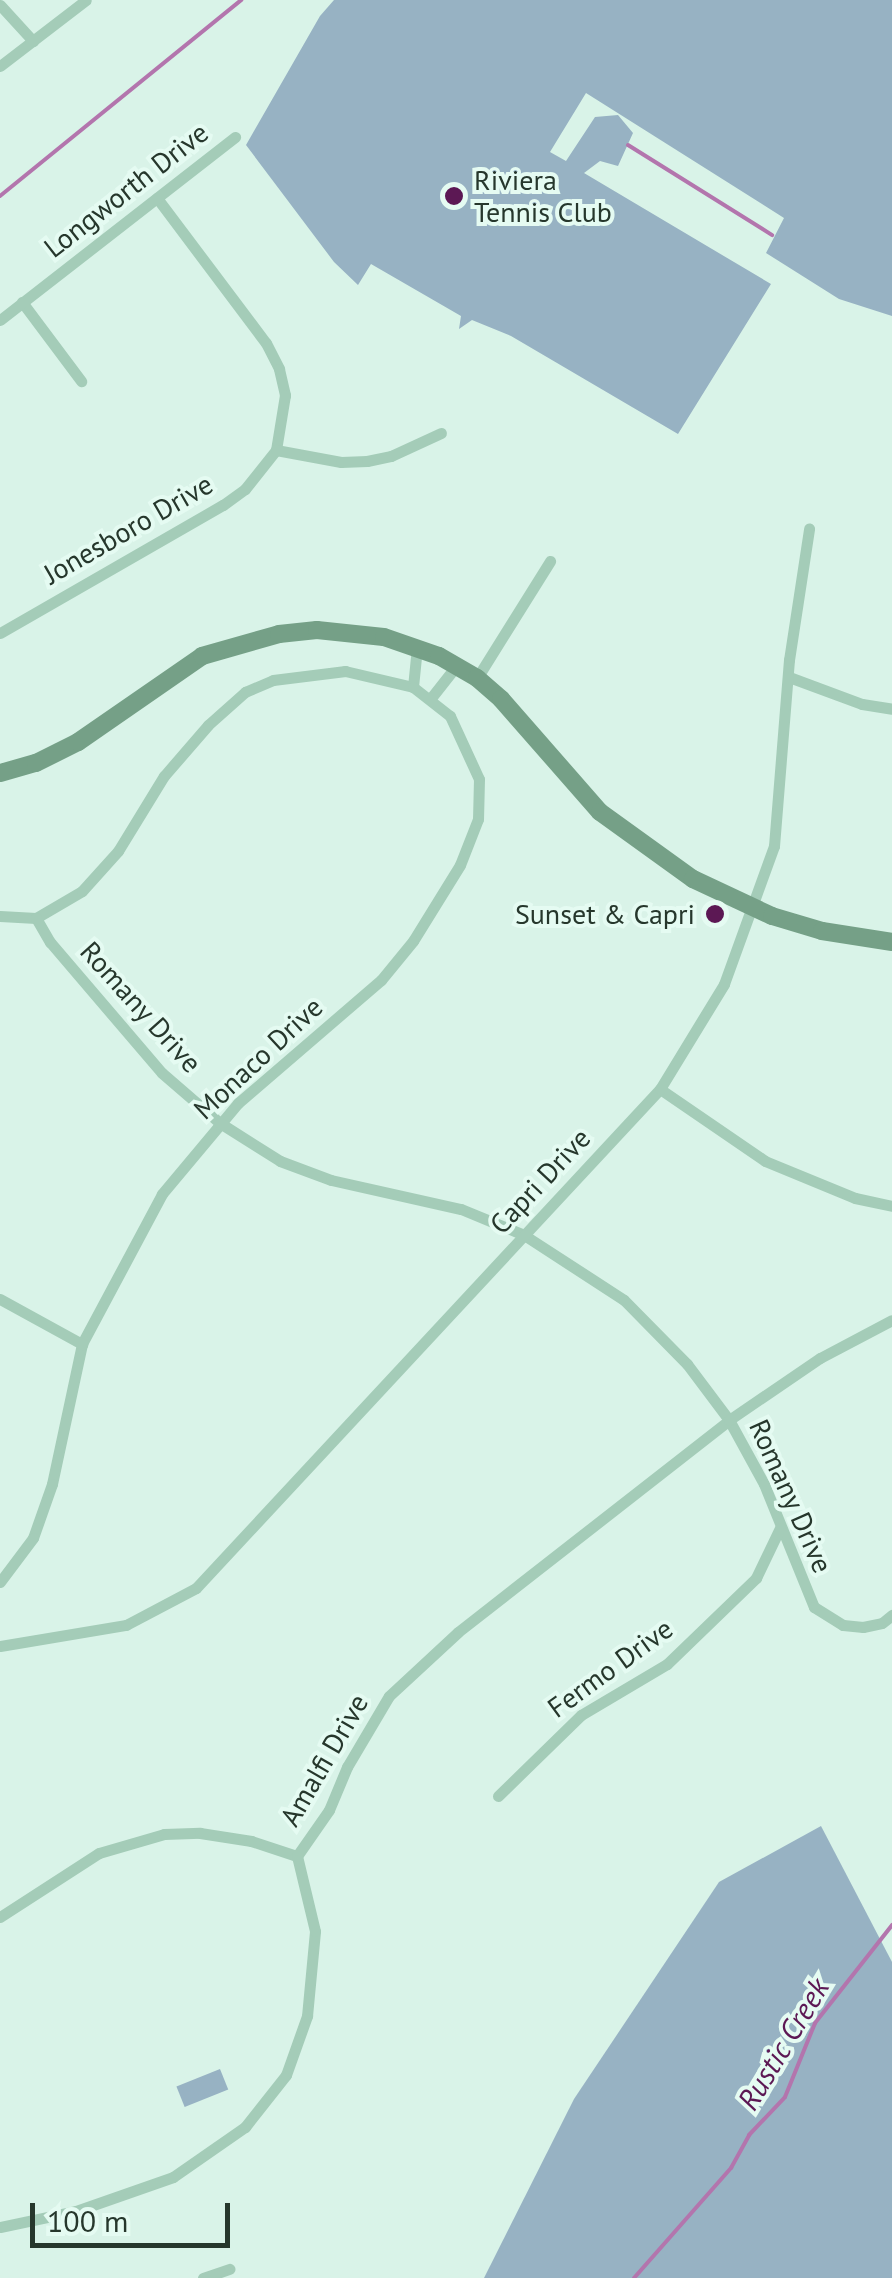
<!DOCTYPE html>
<style>
body{margin:0}
#map{position:relative;width:892px;height:2278px;overflow:hidden;background:#d9f3e8;font-family:"PT Sans",sans-serif}
div>[style]{position:absolute}
[style*='--x']{left:calc(var(--x)*1px);top:calc(var(--y)*1px);width:calc(var(--w)*1px);rotate:calc(var(--a)*1deg)}
.green>*{inset:0;background:#97b2c3;transform-origin:0 0}
.stream>*{height:4px;margin:-2px;padding:0 2px;transform-origin:2px;border-radius:2px;background:#b375ad}
.street>*{height:11px;margin:-5.5px;padding:0 5.5px;transform-origin:5.5px;border-radius:5.5px;background:#a4ccb8}
.secondary>*{height:18px;margin:-9px;padding:0 9px;transform-origin:9px;border-radius:9px;background:#75a087}
.dots>*{width:28px;height:28px;translate:-50% -50%;box-sizing:border-box;border:5px solid #e5fbf2;border-radius:50%}
span{translate:-50% -50%;white-space:nowrap;text-align:center;line-height:1.15;-webkit-text-stroke:8px #e5fbf2;paint-order:stroke}
.poi-label{font-size:28px;color:#26372c}
.left{translate:0 -50%;text-align:left}
.right{translate:-100% -50%;text-align:right}
.street-label{font-size:28px;color:#26372c}
.water-label{font-size:30px;color:#5c1854;font-style:italic}
.scale{position:absolute;left:30px;top:2203px;width:200px;height:45px;box-sizing:border-box;border:5px solid #26372c;border-top:0;padding-left:12px;font-size:30px;line-height:35px;white-space:nowrap;color:#26372c;-webkit-text-stroke:8px #e5fbf2;paint-order:stroke}
</style>
<div id="map">
<div class="green">
<i style="clip-path:polygon(334px 0,892px 0,892px 316px,839px 299px,766px 253px,784px 218px,586px 93px,550px 152px,566px 161px,595px 117px,618px 115px,633px 133px,618px 166px,600px 161px,584px 173px,771px 284px,678px 434px,511px 336px,472px 320px,459px 329px,461px 316px,371px 264px,358px 285px,334px 262px,246px 145px,320px 16px)"></i>
<i style="clip-path:polygon(821px 1826px,892px 1962px,892px 2278px,484px 2278px,574px 2099px,719px 1882px)"></i>
<i style="left:220px;top:2069px;width:22px;height:47px;rotate:68deg"></i>
</div>
<div class="stream">
<i style="--x:628;--y:145;--w:170;--a:32"></i>
<i style="--x:0;--y:196;--w:311;--a:-39.1"></i>
<i style="--x:634;--y:2278;--w:147;--a:-48.6"></i>
<i style="--x:731;--y:2168;--w:38;--a:-61"></i>
<i style="--x:749;--y:2135;--w:52;--a:-46.5"></i>
<i style="--x:785;--y:2097;--w:80;--a:-67.9"></i>
<i style="--x:815;--y:2023;--w:125;--a:-51.8"></i>
</div>
<div class="street">
<i style="--x:0;--y:5;--w:49;--a:47.5"></i>
<i style="--x:0;--y:66;--w:108;--a:-37.5"></i>
<i style="--x:157;--y:198;--w:181;--a:53.1"></i>
<i style="--x:266;--y:343;--w:29;--a:63"></i>
<i style="--x:279;--y:369;--w:27;--a:77"></i>
<i style="--x:285;--y:395;--w:56;--a:99.3"></i>
<i style="--x:22;--y:302;--w:99;--a:53.2"></i>
<i style="--x:0;--y:320;--w:298;--a:-37.9"></i>
<i style="--x:0;--y:633;--w:257;--a:-29.9"></i>
<i style="--x:223;--y:505;--w:27;--a:-36"></i>
<i style="--x:245;--y:489;--w:50;--a:-51.5"></i>
<i style="--x:276;--y:450;--w:66;--a:10.5"></i>
<i style="--x:341;--y:462;--w:26;--a:-2"></i>
<i style="--x:367;--y:461;--w:25;--a:-12"></i>
<i style="--x:391;--y:456;--w:55;--a:-24.7"></i>
<i style="--x:789;--y:677;--w:78;--a:20.3"></i>
<i style="--x:862;--y:704;--w:30;--a:9"></i>
<i style="--x:477;--y:678;--w:138;--a:-58"></i>
<i style="--x:413;--y:687;--w:40;--a:-84.3"></i>
<i style="--x:431;--y:698;--w:42;--a:-51.8"></i>
<i style="--x:0;--y:916;--w:36;--a:3"></i>
<i style="--x:36;--y:918;--w:53;--a:-30.4"></i>
<i style="--x:82;--y:891;--w:54;--a:-48"></i>
<i style="--x:118;--y:851;--w:88;--a:-58.5"></i>
<i style="--x:164;--y:776;--w:67;--a:-49.2"></i>
<i style="--x:208;--y:725;--w:50;--a:-41.7"></i>
<i style="--x:245;--y:692;--w:30;--a:-23"></i>
<i style="--x:273;--y:680;--w:73;--a:-7.1"></i>
<i style="--x:345;--y:671;--w:70;--a:13.2"></i>
<i style="--x:413;--y:687;--w:47;--a:38.1"></i>
<i style="--x:450;--y:716;--w:69;--a:65.3"></i>
<i style="--x:479;--y:779;--w:40;--a:91.4"></i>
<i style="--x:478;--y:819;--w:49;--a:111.4"></i>
<i style="--x:460;--y:865;--w:89;--a:121.7"></i>
<i style="--x:413;--y:941;--w:50;--a:129.4"></i>
<i style="--x:381;--y:980;--w:189;--a:139.3"></i>
<i style="--x:238;--y:1103;--w:119;--a:129.9"></i>
<i style="--x:162;--y:1194;--w:170;--a:118.1"></i>
<i style="--x:82;--y:1344;--w:143;--a:102.1"></i>
<i style="--x:52;--y:1484;--w:57;--a:109.4"></i>
<i style="--x:33;--y:1538;--w:55;--a:126.9"></i>
<i style="--x:36;--y:918;--w:28;--a:60"></i>
<i style="--x:50;--y:942;--w:172;--a:49.5"></i>
<i style="--x:162;--y:1073;--w:77;--a:40.8"></i>
<i style="--x:220;--y:1123;--w:71;--a:32.3"></i>
<i style="--x:280;--y:1161;--w:54;--a:20.4"></i>
<i style="--x:331;--y:1180;--w:133;--a:12.6"></i>
<i style="--x:461;--y:1209;--w:68;--a:22.4"></i>
<i style="--x:524;--y:1235;--w:119;--a:33"></i>
<i style="--x:624;--y:1300;--w:90;--a:45.5"></i>
<i style="--x:687;--y:1364;--w:70;--a:53.1"></i>
<i style="--x:729;--y:1420;--w:73;--a:61.3"></i>
<i style="--x:764;--y:1484;--w:133;--a:67.9"></i>
<i style="--x:814;--y:1607;--w:34;--a:32"></i>
<i style="--x:843;--y:1625;--w:20;--a:6"></i>
<i style="--x:863;--y:1627;--w:19;--a:-12"></i>
<i style="--x:882;--y:1623;--w:13;--a:-39"></i>
<i style="--x:660;--y:1089;--w:127;--a:34.4"></i>
<i style="--x:765;--y:1161;--w:97;--a:22.3"></i>
<i style="--x:855;--y:1198;--w:38;--a:12"></i>
<i style="--x:0;--y:1299;--w:94;--a:28.8"></i>
<i style="--x:0;--y:1646;--w:128;--a:-9.5"></i>
<i style="--x:126;--y:1625;--w:79;--a:-27.9"></i>
<i style="--x:196;--y:1588;--w:681;--a:-47.08"></i>
<i style="--x:660;--y:1089;--w:123;--a:-58.6"></i>
<i style="--x:724;--y:984;--w:147;--a:-70.1"></i>
<i style="--x:774;--y:846;--w:187;--a:-85.4"></i>
<i style="--x:789;--y:660;--w:133;--a:-81.3"></i>
<i style="--x:498;--y:1796;--w:116;--a:-44.3"></i>
<i style="--x:581;--y:1715;--w:100;--a:-30.7"></i>
<i style="--x:667;--y:1664;--w:124;--a:-44"></i>
<i style="--x:756;--y:1578;--w:55;--a:-64.4"></i>
<i style="--x:0;--y:1917;--w:118;--a:-32.9"></i>
<i style="--x:99;--y:1853;--w:68;--a:-16.3"></i>
<i style="--x:164;--y:1834;--w:36;--a:-2"></i>
<i style="--x:200;--y:1833;--w:52;--a:8.9"></i>
<i style="--x:251;--y:1841;--w:48;--a:18.1"></i>
<i style="--x:0;--y:2227;--w:78;--a:-11.9"></i>
<i style="--x:76;--y:2211;--w:103;--a:-19.3"></i>
<i style="--x:173;--y:2177;--w:88;--a:-34.8"></i>
<i style="--x:245;--y:2127;--w:66;--a:-51.7"></i>
<i style="--x:286;--y:2075;--w:63;--a:-70.4"></i>
<i style="--x:307;--y:2016;--w:85;--a:-84.6"></i>
<i style="--x:315;--y:1931;--w:77;--a:-103.5"></i>
<i style="--x:297;--y:1856;--w:56;--a:-55.2"></i>
<i style="--x:329;--y:1810;--w:47;--a:-67.3"></i>
<i style="--x:347;--y:1767;--w:82;--a:-59.4"></i>
<i style="--x:389;--y:1696;--w:94;--a:-42.8"></i>
<i style="--x:458;--y:1632;--w:344;--a:-38"></i>
<i style="--x:729;--y:1420;--w:110;--a:-34.3"></i>
<i style="--x:820;--y:1358;--w:81;--a:-27.8"></i>
<i style="--x:203;--y:2278;--w:28;--a:-19"></i>
</div>
<div class="secondary">
<i style="--x:0;--y:773;--w:37;--a:-16"></i>
<i style="--x:36;--y:763;--w:47;--a:-26.6"></i>
<i style="--x:78;--y:742;--w:151;--a:-34.7"></i>
<i style="--x:202;--y:656;--w:80;--a:-15.9"></i>
<i style="--x:279;--y:634;--w:38;--a:-6"></i>
<i style="--x:317;--y:630;--w:67;--a:6"></i>
<i style="--x:384;--y:637;--w:58;--a:19.1"></i>
<i style="--x:439;--y:656;--w:44;--a:30.1"></i>
<i style="--x:477;--y:678;--w:32;--a:41"></i>
<i style="--x:501;--y:699;--w:150;--a:48.8"></i>
<i style="--x:600;--y:812;--w:115;--a:35.8"></i>
<i style="--x:693;--y:879;--w:87;--a:25.1"></i>
<i style="--x:772;--y:916;--w:52;--a:16.7"></i>
<i style="--x:822;--y:931;--w:71;--a:8.9"></i>
</div>
<div class="dots">
<i style="left:454px;top:196px;background:#5c1854"></i>
<i style="left:715px;top:914px;background:#5c1854"></i>
</div>
<div class="poi-label">
<span class="left" style="left:474px;top:196px">Riviera<br>Tennis Club</span>
<span class="right" style="left:695px;top:914px">Sunset &amp; Capri</span>
</div>
<div class="street-label">
<span style="left:126px;top:190px;rotate:-38deg">Longworth Drive</span>
<span style="left:128px;top:529px;rotate:-30deg">Jonesboro Drive</span>
<span style="left:141px;top:1007px;rotate:48deg">Romany Drive</span>
<span style="left:258px;top:1058px;rotate:-43deg">Monaco Drive</span>
<span style="left:540px;top:1181px;rotate:-47deg">Capri Drive</span>
<span style="left:791px;top:1496px;rotate:66deg">Romany Drive</span>
<span style="left:610px;top:1668px;rotate:-36deg">Fermo Drive</span>
<span style="left:324px;top:1760px;rotate:-60deg">Amalfi Drive</span>
</div>
<div class="water-label">
<span style="left:783px;top:2044px;rotate:-59deg">Rustic Creek</span>
</div>
<div class="scale">100 m</div>
</div>
